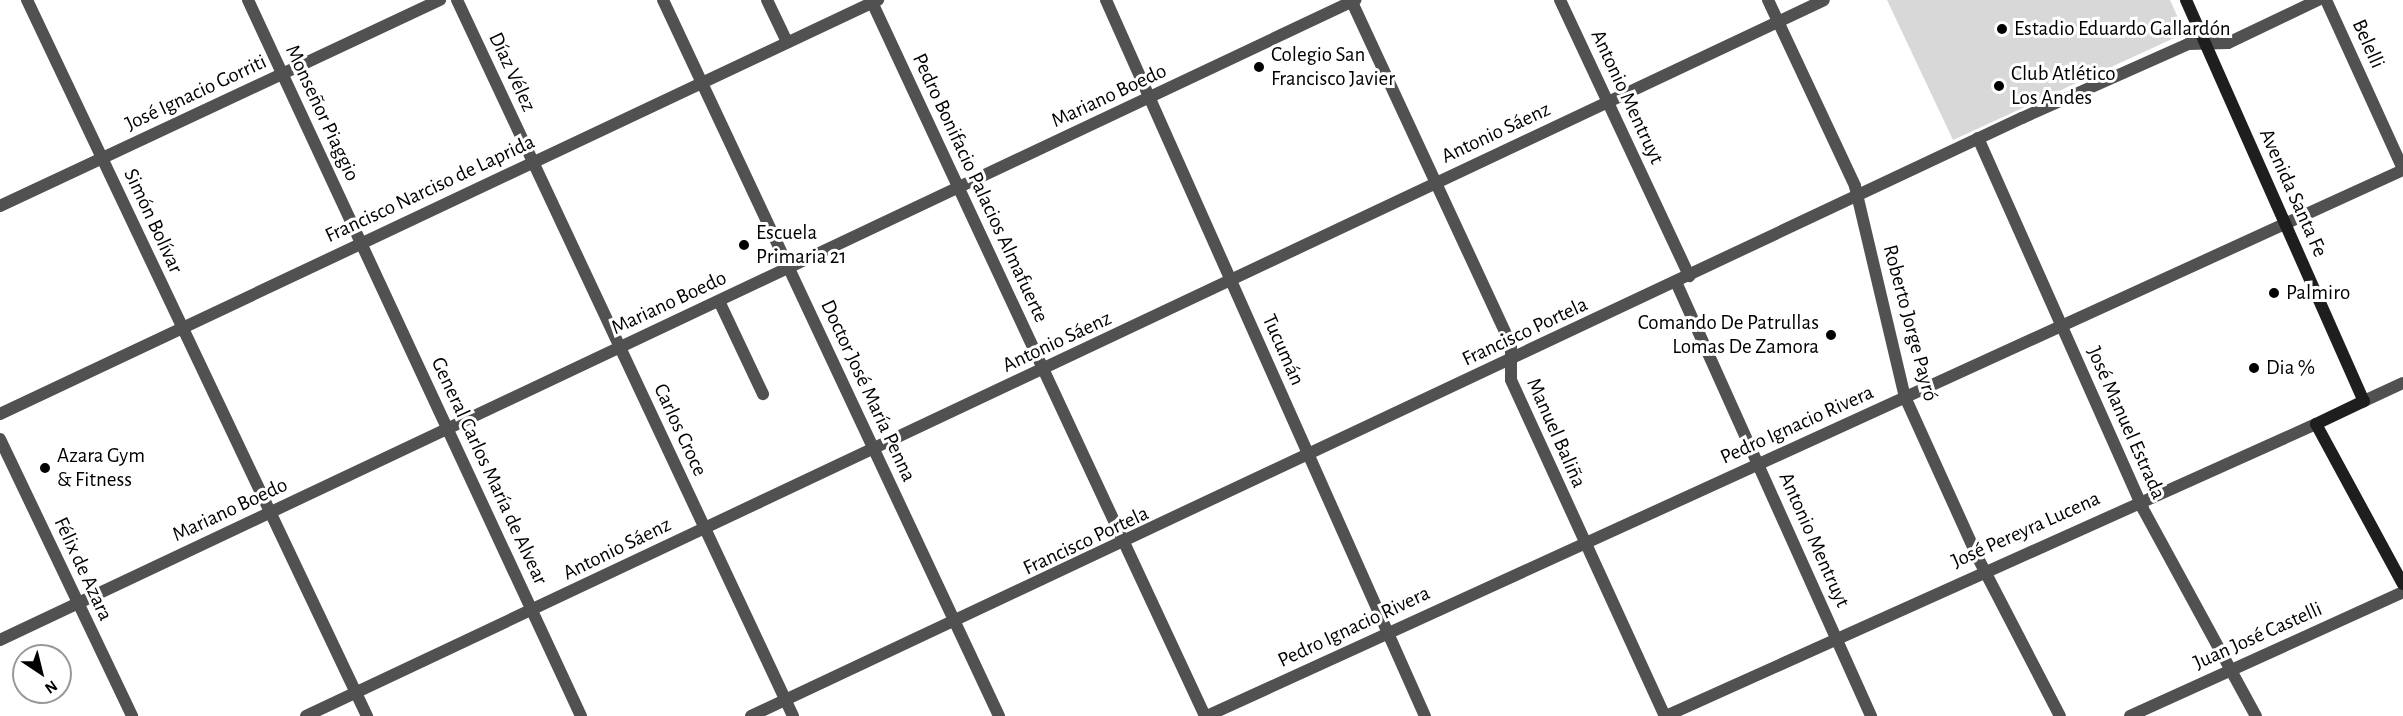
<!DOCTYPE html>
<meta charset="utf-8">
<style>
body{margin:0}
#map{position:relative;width:2403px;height:716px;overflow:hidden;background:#fff;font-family:"Alegreya Sans",sans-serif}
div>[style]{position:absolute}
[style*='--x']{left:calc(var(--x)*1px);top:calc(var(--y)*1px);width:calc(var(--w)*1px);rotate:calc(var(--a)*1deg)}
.green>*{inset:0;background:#d8d8d8}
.minor>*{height:12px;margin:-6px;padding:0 6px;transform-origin:6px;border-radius:6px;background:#515151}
.tertiary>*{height:12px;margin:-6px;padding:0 6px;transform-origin:6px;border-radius:6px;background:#515151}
.secondary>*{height:12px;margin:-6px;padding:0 6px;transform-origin:6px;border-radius:6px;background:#1e1e1e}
.dots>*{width:16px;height:16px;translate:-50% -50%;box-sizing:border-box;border:3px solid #fff;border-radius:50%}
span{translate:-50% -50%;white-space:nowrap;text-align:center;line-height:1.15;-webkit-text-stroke:6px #fff;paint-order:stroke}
.poi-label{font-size:21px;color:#000}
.left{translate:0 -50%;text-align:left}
.right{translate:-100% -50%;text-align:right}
.street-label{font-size:21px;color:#000}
.north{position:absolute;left:12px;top:644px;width:60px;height:60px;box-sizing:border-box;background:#fff;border:2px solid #999;border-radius:50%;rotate:145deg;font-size:16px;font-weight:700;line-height:24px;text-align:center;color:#000}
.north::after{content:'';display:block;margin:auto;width:21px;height:27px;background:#000;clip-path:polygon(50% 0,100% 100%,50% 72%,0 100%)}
</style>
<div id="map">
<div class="green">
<i style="clip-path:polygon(1887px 0,2170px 0,2185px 33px,1953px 140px)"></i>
</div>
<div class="minor">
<i style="--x:27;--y:0;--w:793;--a:64.6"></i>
<i style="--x:457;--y:0;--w:791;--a:64.86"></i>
<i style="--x:663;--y:0;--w:791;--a:64.86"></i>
<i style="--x:767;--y:0;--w:47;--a:64.5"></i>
<i style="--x:871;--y:0;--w:790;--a:64.99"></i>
<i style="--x:1106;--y:0;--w:784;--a:65.99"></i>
<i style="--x:1351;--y:0;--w:379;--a:65.1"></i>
<i style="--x:1511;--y:344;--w:36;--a:90"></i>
<i style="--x:1511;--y:380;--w:370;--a:65.4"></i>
<i style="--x:1560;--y:0;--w:305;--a:64.9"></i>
<i style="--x:1768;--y:0;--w:205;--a:64.9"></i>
<i style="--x:1855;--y:186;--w:217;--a:76.7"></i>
<i style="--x:1905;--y:397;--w:177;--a:65.6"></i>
<i style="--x:1978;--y:558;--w:178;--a:62.6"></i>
<i style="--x:2326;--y:0;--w:186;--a:65.5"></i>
<i style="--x:1978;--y:138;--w:406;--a:66"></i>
<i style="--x:2143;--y:509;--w:236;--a:61.4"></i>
<i style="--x:0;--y:206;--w:486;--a:-25.1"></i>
<i style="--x:1676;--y:282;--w:476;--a:65.8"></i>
<i style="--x:719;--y:301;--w:103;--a:64.7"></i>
<i style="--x:0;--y:439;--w:307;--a:64.5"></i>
<i style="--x:0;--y:640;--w:1499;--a:-25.28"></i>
<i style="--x:306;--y:716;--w:1678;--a:-25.25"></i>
<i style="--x:751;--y:716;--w:1405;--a:-25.2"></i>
<i style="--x:2022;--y:118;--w:182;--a:-24"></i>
<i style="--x:2188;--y:44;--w:40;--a:-1.4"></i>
<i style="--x:2228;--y:43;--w:100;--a:-25.5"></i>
<i style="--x:1207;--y:716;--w:1315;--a:-24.54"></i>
<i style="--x:2130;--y:716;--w:300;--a:-24.4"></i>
</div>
<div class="tertiary">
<i style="--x:248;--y:0;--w:790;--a:65.06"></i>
<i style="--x:2364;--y:401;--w:43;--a:-24.8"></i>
<i style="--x:0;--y:414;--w:971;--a:-25.25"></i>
<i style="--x:1666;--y:716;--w:713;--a:-24.19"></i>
</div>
<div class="secondary">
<i style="--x:2186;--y:0;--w:439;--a:66.1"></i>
<i style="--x:2364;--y:401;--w:53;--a:154.4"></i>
<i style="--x:2316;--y:424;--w:182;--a:61.5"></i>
</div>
<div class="dots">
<i style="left:2002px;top:29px;background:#000"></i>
<i style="left:1259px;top:67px;background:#000"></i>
<i style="left:1999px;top:86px;background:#000"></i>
<i style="left:744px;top:245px;background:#000"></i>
<i style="left:2274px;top:293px;background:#000"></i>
<i style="left:1831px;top:335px;background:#000"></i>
<i style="left:2254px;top:368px;background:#000"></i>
<i style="left:45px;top:468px;background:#000"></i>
</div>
<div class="poi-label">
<span class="left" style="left:2014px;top:29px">Estadio Eduardo Gallardón</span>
<span class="left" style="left:1271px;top:67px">Colegio San<br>Francisco Javier</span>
<span class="left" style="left:2011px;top:86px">Club Atlético<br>Los Andes</span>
<span class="left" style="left:756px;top:245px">Escuela<br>Primaria 21</span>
<span class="left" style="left:2286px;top:293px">Palmiro</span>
<span class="right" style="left:1819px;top:335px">Comando De Patrullas<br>Lomas De Zamora</span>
<span class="left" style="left:2266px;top:368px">Dia %</span>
<span class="left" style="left:57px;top:468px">Azara Gym<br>&amp; Fitness</span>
</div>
<div class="street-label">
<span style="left:2368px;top:44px;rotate:66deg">Belelli</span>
<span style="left:512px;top:72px;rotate:65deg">Díaz Vélez</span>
<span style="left:196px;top:93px;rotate:-25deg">José Ignacio Gorriti</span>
<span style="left:1109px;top:96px;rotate:-25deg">Mariano Boedo</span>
<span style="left:1627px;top:97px;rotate:65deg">Antonio Mentruyt</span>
<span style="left:322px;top:113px;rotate:65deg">Monseñor Piaggio</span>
<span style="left:1496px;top:133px;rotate:-25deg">Antonio Sáenz</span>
<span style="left:980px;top:188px;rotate:65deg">Pedro Bonifacio Palacios Almafuerte</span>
<span style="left:430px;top:189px;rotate:-25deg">Francisco Narciso de Laprida</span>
<span style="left:2293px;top:193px;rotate:66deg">Avenida Santa Fe</span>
<span style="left:153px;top:221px;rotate:65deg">Simón Bolívar</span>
<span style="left:669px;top:303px;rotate:-25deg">Mariano Boedo</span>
<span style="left:1910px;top:323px;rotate:75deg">Roberto Jorge Payró</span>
<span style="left:1525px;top:332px;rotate:-25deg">Francisco Portela</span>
<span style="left:1057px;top:342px;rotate:-25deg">Antonio Sáenz</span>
<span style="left:1283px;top:350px;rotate:66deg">Tucumán</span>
<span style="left:868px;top:391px;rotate:65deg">Doctor José María Penna</span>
<span style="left:2126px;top:423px;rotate:66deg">José Manuel Estrada</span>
<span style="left:1797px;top:425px;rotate:-24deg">Pedro Ignacio Rivera</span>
<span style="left:680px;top:430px;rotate:65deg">Carlos Croce</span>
<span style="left:1556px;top:433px;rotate:66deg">Manuel Baliña</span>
<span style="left:489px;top:471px;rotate:65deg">General Carlos María de Alvear</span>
<span style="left:230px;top:510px;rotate:-25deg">Mariano Boedo</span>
<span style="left:2026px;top:530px;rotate:-24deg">José Pereyra Lucena</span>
<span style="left:1814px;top:540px;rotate:66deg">Antonio Mentruyt</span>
<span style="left:1086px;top:541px;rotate:-25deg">Francisco Portela</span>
<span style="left:617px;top:549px;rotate:-26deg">Antonio Sáenz</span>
<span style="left:83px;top:569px;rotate:65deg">Félix de Azara</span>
<span style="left:1354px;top:627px;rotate:-25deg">Pedro Ignacio Rivera</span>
<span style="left:2258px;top:636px;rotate:-24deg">Juan José Castelli</span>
</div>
<div class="north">N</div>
</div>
